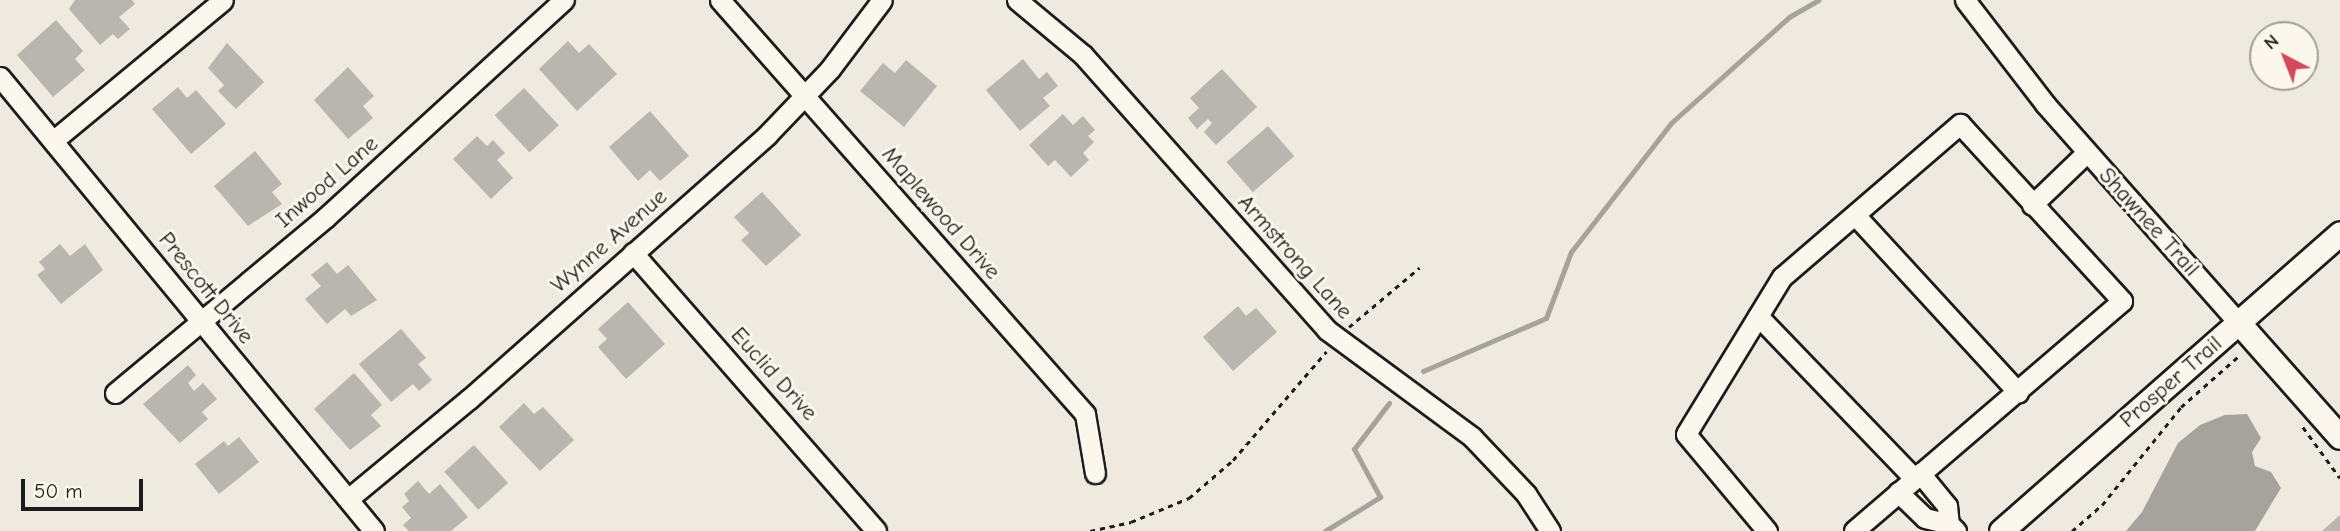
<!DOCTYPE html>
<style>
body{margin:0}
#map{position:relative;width:2340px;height:531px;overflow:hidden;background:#eeeadf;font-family:"Comic Neue",sans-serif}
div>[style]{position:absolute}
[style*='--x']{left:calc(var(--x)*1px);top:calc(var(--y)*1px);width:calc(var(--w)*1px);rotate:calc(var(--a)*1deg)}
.water>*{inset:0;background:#a6a39d}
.stream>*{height:5px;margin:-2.5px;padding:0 2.5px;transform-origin:2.5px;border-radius:2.5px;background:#a6a39d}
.building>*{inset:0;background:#b9b6af;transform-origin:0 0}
.path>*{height:2.5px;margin-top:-1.25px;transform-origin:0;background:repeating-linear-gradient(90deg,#1c1c1c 0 5px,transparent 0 10px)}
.roads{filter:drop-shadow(2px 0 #1c1c1c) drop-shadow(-2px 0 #1c1c1c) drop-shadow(0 2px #1c1c1c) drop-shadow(0 -2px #1c1c1c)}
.minor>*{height:19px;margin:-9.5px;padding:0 9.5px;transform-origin:9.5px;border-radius:9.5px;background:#fbf7ec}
.tertiary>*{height:23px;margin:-11.5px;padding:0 11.5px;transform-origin:11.5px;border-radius:11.5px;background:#fbf7ec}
span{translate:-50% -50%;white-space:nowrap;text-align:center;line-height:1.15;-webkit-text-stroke:6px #fbf7ec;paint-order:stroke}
.street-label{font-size:23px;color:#1c1c1c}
.north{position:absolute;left:2249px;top:21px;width:70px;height:70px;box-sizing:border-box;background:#fbf7ec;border:2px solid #a29f99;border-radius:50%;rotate:318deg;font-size:19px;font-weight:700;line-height:28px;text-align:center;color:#1c1c1c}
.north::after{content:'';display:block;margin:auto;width:24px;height:32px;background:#d1495b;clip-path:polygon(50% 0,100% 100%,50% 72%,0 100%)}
.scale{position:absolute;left:21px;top:479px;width:122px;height:32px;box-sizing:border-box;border:4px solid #1c1c1c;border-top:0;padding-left:9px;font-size:21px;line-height:24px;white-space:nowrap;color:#1c1c1c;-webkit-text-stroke:5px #fbf7ec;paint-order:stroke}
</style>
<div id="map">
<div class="water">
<i style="clip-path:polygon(2247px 414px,2261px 438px,2252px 452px,2255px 466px,2271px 472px,2281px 488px,2255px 531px,2126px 531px,2142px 512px,2178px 443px,2200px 425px,2225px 415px)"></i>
</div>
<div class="stream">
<i style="--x:1423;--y:371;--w:134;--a:-23.3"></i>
<i style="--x:1546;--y:318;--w:71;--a:-69.3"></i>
<i style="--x:1571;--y:252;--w:163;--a:-52.2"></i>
<i style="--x:1671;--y:123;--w:159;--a:-41.9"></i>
<i style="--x:1789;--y:17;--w:34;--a:-30"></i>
<i style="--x:1325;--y:531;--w:65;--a:-31.7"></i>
<i style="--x:1380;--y:497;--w:55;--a:-118.4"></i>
<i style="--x:1354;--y:449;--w:58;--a:-52.7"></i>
</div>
<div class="building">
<i style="clip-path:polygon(75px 0,132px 0,135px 4px,119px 17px,130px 29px,118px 39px,113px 34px,100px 45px,69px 9px)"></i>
<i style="clip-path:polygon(56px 20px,83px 51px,75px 59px,85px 70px,53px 97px,17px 55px)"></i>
<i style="clip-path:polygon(568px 41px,579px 53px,589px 44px,617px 74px,577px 111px,539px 69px)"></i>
<i style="clip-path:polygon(227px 43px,264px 82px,236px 109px,218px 91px,224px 85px,208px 68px)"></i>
<i style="clip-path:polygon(1023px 59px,1039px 79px,1047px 72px,1058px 86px,1043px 98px,1050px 106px,1020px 131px,986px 90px)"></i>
<i style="clip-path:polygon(906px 60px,937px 86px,904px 127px,860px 91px,883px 63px,895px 73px)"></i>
<i style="clip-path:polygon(348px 67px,374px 96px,363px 106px,373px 118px,348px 139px,314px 100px)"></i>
<i style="clip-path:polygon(1222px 69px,1257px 107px,1216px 145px,1204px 132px,1212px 123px,1208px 119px,1197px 129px,1188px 118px,1199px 108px,1190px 98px)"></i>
<i style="clip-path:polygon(178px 87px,187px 98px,196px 90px,226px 124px,191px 154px,152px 109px)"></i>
<i style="left:524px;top:88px;width:51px;height:40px;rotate:47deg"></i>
<i style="clip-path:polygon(650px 111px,689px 156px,660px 181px,650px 170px,638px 181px,609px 147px)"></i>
<i style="clip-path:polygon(1063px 114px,1073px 125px,1083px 116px,1095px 130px,1088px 136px,1094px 142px,1083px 153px,1089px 160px,1071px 177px,1055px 160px,1048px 166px,1029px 145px)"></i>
<i style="left:1268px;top:126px;width:40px;height:55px;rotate:49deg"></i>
<i style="clip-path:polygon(477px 136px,487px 146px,493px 140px,505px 153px,497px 160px,513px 178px,491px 199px,453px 159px)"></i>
<i style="clip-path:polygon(255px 151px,282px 184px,272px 192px,282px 204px,248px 226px,214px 186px)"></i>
<i style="clip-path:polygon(762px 192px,801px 235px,766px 266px,741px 240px,749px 233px,734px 217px)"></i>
<i style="clip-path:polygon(60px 244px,70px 256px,85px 244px,103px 270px,61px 304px,37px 275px,45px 269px,39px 262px)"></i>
<i style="clip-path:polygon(327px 262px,337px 274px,348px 265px,377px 300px,351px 316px,345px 309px,327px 324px,305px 299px,321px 286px,311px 275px)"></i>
<i style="clip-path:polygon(628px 302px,665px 344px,626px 379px,598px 347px,607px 339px,598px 329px)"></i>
<i style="clip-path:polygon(1238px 306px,1246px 316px,1256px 308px,1277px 332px,1233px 371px,1203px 337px)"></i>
<i style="clip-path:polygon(401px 329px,426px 358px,418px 364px,432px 380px,419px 391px,413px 384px,391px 402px,359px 364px)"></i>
<i style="clip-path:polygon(188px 365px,196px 375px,188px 383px,194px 391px,203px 383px,217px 399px,202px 412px,208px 419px,180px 443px,143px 404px)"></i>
<i style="clip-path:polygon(354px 373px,382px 405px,371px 415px,381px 426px,350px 450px,314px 409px)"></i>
<i style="clip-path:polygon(524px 403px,534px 414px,543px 407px,574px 440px,540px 471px,499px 427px)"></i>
<i style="clip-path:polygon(239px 437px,259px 462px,219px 494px,195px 464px,224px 441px,228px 446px)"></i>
<i style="left:474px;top:445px;width:51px;height:40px;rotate:48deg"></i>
<i style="clip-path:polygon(418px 481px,429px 494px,440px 484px,468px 517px,451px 531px,409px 531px,403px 525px,411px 518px,402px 507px,409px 501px,404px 494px)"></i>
<i style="clip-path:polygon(2340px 515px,2340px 531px,2322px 531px)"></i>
</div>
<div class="path">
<i style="--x:1349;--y:327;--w:92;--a:-40.1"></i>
<i style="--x:2303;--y:427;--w:63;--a:54"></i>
<i style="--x:1090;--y:531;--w:42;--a:-12.4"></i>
<i style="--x:1131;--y:522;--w:63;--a:-22.5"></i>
<i style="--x:1189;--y:498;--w:58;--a:-40.8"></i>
<i style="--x:1233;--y:460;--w:143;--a:-49.3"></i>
<i style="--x:2072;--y:531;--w:40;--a:-41"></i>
<i style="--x:2102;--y:505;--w:126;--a:-51.1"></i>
<i style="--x:2181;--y:407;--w:79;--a:-41.4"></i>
</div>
<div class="roads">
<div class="minor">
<i style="--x:720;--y:0;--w:552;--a:48.6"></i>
<i style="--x:1085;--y:414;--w:60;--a:80.4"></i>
<i style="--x:1017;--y:0;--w:86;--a:39.8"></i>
<i style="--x:1083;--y:55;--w:368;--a:48.4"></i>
<i style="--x:1327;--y:330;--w:180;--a:36.4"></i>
<i style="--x:1472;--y:437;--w:79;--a:46.5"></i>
<i style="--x:1526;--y:494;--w:44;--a:57"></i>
<i style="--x:1965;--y:0;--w:131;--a:52.4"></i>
<i style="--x:2045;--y:104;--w:293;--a:48.5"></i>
<i style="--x:0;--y:77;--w:588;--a:50.52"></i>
<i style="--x:54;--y:140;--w:219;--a:-39.6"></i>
<i style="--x:2032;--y:205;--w:76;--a:-43.9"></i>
<i style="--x:1855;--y:215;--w:241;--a:47.4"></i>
<i style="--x:633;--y:253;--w:369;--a:48.8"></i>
<i style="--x:1758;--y:316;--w:225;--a:46.1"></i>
<i style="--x:115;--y:393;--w:275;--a:-39.8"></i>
<i style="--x:326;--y:217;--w:322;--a:-42.4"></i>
<i style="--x:1920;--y:473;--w:43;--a:50.7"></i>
<i style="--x:1947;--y:506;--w:18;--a:84"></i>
<i style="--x:1898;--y:492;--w:37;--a:44"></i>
<i style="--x:1925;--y:518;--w:25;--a:14"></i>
<i style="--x:1949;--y:524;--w:10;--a:45"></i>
<i style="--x:348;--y:499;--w:157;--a:-39.6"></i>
<i style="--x:469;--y:399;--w:398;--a:-41.5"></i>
<i style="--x:767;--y:135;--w:91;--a:-46.3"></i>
<i style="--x:830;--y:69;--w:86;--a:-53"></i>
<i style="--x:1767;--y:531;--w:126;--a:-129.9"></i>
<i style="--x:1686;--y:434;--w:184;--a:-58.6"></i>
<i style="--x:1782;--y:277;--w:235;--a:-40.7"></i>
<i style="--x:1960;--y:124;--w:240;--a:47.5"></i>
<i style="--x:2122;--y:301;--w:353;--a:139.4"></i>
</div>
<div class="tertiary">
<i style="--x:2239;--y:323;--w:152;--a:48.5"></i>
<i style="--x:2001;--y:531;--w:451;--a:-41.3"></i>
</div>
</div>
<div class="street-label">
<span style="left:327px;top:182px;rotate:-41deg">Inwood Lane</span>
<span style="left:941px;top:213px;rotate:49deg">Maplewood Drive</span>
<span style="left:2149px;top:222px;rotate:48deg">Shawnee Trail</span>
<span style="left:609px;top:241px;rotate:-41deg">Wynne Avenue</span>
<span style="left:1295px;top:257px;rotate:48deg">Armstrong Lane</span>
<span style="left:206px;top:288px;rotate:51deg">Prescott Drive</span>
<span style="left:774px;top:374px;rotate:48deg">Euclid Drive</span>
<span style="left:2171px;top:382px;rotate:-41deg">Prosper Trail</span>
</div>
<div class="north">N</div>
<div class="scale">50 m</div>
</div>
